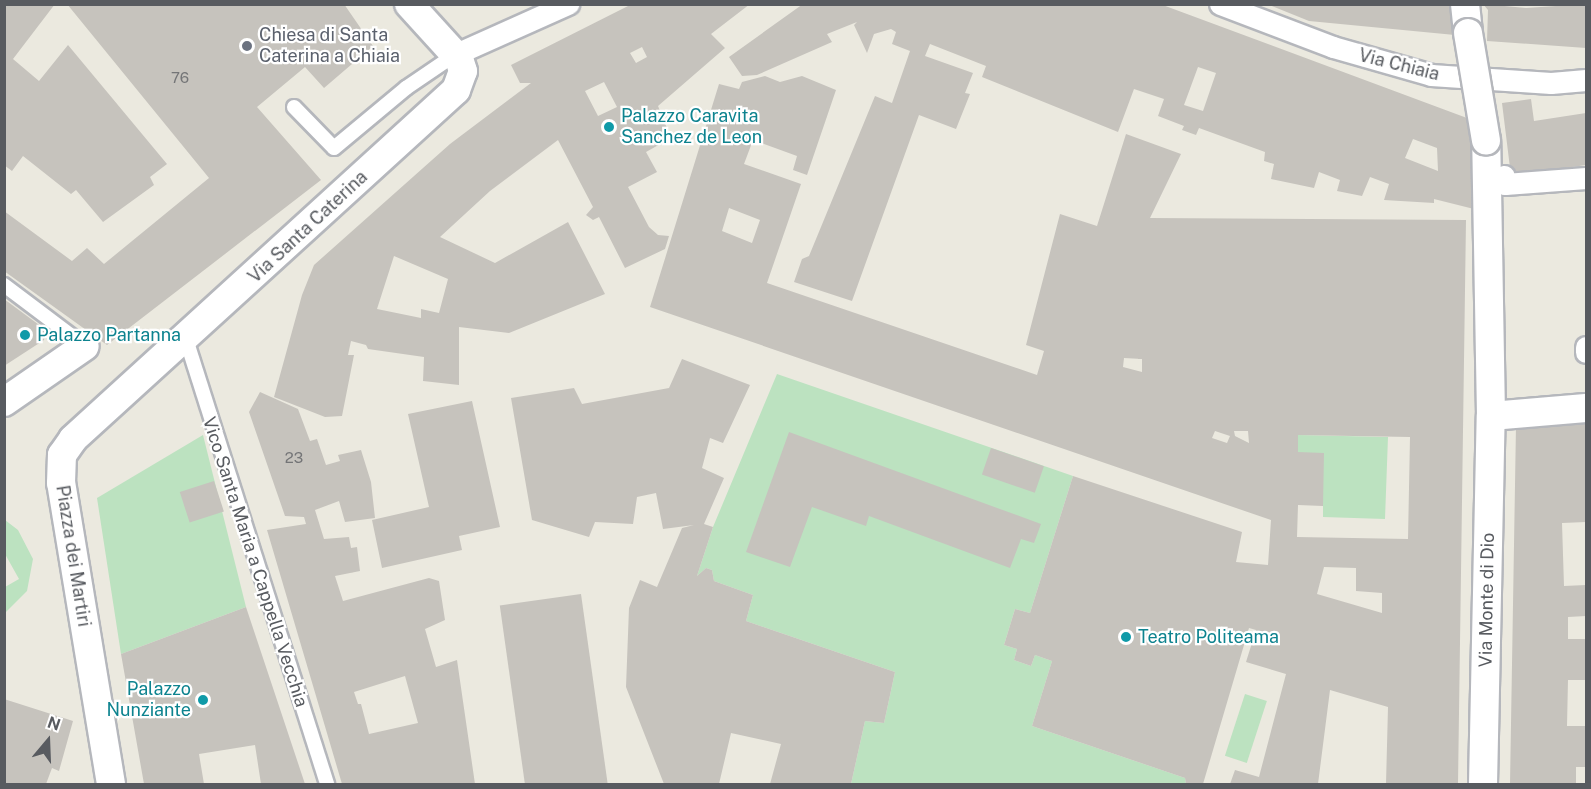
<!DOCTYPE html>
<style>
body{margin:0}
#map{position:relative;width:1591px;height:789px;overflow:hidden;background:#ebe9df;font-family:"Public Sans",sans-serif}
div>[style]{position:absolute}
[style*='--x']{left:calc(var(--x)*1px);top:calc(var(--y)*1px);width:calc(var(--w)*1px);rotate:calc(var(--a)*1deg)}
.green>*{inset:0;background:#bce2c0;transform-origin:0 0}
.building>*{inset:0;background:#c6c3bd;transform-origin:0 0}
.roads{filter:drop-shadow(2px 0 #b5b7bc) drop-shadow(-2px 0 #b5b7bc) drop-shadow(0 2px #b5b7bc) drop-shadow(0 -2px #b5b7bc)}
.service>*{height:14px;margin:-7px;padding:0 7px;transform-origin:7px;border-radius:7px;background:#fff}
.pedestrian>*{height:21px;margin:-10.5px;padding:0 10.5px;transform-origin:10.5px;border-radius:10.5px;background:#fff}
.minor>*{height:28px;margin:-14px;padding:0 14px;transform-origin:14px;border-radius:14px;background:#fff}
.bridges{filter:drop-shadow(2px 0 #b5b7bc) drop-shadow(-2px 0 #b5b7bc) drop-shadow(0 2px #b5b7bc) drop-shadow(0 -2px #b5b7bc)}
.minor-bridge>*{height:28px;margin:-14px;padding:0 14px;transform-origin:14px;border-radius:14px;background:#fff}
.dots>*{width:16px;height:16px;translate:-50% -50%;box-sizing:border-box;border:3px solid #fff;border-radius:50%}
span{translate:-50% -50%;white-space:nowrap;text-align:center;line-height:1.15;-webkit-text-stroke:4.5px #fff;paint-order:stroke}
.number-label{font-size:15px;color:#747577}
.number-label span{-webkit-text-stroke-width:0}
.worship-label{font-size:18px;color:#5b616d}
.left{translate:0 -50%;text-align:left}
.street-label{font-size:18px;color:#585b60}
.culture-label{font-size:18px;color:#0d838f}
.right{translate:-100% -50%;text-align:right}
.frame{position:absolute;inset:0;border:6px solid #585b60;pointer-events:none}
.north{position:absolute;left:18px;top:711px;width:60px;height:60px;-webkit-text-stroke:4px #fff;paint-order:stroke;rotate:19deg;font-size:16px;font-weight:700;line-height:24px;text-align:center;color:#585b60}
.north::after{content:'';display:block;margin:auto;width:21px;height:27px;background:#585b60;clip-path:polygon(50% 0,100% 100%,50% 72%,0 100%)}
</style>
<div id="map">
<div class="green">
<i style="clip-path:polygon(777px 374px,1073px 476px,1030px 613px,1015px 609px,1004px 645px,1017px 649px,1014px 660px,1031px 666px,1035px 655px,1052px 661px,1032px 726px,1185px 778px,1186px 784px,851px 784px,865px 721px,884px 723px,895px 672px,746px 621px,753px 595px,714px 581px,712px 570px,706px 568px,697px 576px,713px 527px)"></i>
<i style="clip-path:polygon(203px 435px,246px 607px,121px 654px,97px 498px)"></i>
<i style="clip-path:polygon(1298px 435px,1388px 437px,1385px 519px,1323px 517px,1323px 506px,1298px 452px)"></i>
<i style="clip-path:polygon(5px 520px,18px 530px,33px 559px,27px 591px,5px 613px,5px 587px,19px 579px,5px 554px)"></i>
<i style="left:1245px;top:694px;width:23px;height:65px;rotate:18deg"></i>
</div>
<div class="building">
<i style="clip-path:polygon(4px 4px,55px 4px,13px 59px,39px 81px,68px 45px,167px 164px,150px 177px,154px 185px,103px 222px,76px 190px,71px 194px,23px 156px,12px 171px,4px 165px)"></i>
<i style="clip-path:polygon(67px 4px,344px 4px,373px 46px,324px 88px,305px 67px,257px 107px,321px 180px,107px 345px,4px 271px,4px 211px,72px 261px,87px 248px,104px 264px,209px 178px)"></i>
<i style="clip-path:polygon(evenodd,632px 4px,750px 4px,711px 34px,725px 48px,658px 106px,671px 138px,646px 152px,657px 172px,628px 187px,649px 227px,658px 235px,669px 236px,665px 249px,625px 268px,599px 217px,593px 220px,586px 215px,593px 207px,558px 140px,490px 191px,440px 237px,495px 263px,568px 222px,605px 294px,509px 333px,459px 327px,459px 385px,423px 381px,424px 357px,368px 349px,366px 345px,351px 341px,348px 355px,354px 355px,342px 416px,325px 417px,274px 397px,302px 295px,314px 265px,450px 144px,531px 83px,520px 83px,511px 65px,632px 4px,642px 47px,647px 57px,636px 63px,630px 53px,642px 47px,632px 4px,604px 82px,617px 107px,598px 116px,585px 91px,604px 82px,632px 4px,394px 256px,448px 279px,439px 313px,421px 309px,421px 318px,377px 309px,394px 256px)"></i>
<i style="clip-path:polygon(evenodd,803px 4px,1160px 4px,1475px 121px,1474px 209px,1434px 199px,1434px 203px,1384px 200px,1389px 184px,1370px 177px,1362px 196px,1337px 191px,1340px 180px,1319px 172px,1314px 188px,1271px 179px,1274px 164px,1264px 161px,1265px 152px,1199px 128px,1196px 135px,1182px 130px,1184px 126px,1158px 116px,1164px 99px,1134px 89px,1118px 132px,982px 77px,986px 66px,930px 44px,925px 56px,973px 73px,965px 93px,970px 94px,956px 129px,919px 115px,852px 301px,794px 282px,802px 259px,809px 256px,875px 96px,892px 103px,910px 51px,892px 44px,896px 32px,891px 29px,874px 34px,867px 53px,854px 25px,857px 22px,827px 34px,832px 42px,757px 75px,742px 76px,729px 57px,803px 4px,1198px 67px,1216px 73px,1203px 111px,1184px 105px,1198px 67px,803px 4px,1413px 139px,1437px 148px,1438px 171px,1405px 158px,1413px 139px)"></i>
<i style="clip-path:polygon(1267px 4px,1452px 4px,1455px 35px,1309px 21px)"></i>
<i style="clip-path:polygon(1483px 4px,1526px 8px,1586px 4px,1586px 48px,1487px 41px,1488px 10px)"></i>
<i style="clip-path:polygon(evenodd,765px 76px,780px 82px,802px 76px,836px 90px,807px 175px,793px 170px,797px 156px,753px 140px,744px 164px,801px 184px,767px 283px,1037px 375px,1044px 351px,1026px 345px,1060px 214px,1097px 226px,1126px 134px,1181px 154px,1150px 218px,1466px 220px,1458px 784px,1386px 784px,1388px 707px,1330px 690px,1318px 784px,1230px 784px,1235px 770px,1259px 777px,1286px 674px,1246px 662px,1256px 630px,1249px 628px,1203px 784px,1186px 784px,1185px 778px,1032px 726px,1052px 661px,1035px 655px,1031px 666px,1014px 660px,1017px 649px,1004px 645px,1015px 609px,1030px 613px,1073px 476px,1242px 532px,1236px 562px,1268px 565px,1271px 520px,650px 307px,719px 84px,739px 89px,742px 82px,765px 76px,729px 208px,760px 220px,752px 243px,722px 231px,729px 208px,765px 76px,1124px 358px,1142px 359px,1142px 372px,1123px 367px,1124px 358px,765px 76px,1215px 431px,1230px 436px,1227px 443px,1212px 438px,1215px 431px,765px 76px,1234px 431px,1248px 431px,1249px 443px,1235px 436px,1234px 431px,765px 76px,1298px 435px,1410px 437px,1408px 539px,1297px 537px,1298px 505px,1323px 506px,1324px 453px,1298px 452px,1298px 435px,765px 76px,1324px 567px,1356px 568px,1356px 591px,1382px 593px,1382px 613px,1317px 594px,1324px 567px)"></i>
<i style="clip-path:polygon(1531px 99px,1534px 121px,1586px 113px,1586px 165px,1511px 176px,1502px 103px)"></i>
<i style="clip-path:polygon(4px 299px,46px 330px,44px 340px,4px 366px)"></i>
<i style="clip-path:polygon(682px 359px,750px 385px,723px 443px,710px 438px,702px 468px,724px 478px,704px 524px,713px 527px,697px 576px,706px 568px,712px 570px,714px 581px,753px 595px,746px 621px,895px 672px,884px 723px,865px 721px,851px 784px,770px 784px,781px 744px,731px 733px,719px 784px,664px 784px,626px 687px,629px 608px,640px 580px,657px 587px,682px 528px,694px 525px,663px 529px,656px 493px,637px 497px,633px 524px,595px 522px,589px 537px,532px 520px,511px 398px,574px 388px,582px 404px,669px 388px)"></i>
<i style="clip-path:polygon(evenodd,260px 392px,298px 409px,310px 441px,317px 439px,326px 465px,340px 461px,338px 455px,361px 450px,371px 482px,375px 518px,345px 522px,339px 501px,315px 510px,324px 539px,349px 537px,351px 548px,357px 547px,360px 571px,335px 576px,343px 601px,429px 578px,439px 581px,445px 620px,425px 629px,436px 667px,457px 660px,475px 784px,342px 784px,267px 530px,306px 524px,304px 517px,285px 516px,249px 412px,260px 392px,405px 676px,418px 723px,369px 734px,361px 704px,358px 704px,354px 692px,405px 676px)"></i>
<i style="clip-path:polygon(472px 401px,500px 527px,459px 536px,462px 550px,382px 568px,372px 520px,429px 507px,408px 414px)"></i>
<i style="clip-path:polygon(1586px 420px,1586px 522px,1562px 523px,1564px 586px,1586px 585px,1586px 616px,1568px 617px,1568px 639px,1586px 639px,1586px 680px,1568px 680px,1567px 726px,1586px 726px,1586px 767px,1576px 767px,1576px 784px,1510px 784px,1516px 425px)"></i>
<i style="clip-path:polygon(789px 432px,1041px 524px,1034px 543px,1021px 539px,1010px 568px,869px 516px,866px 526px,812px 507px,790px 567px,746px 552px)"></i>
<i style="left:991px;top:448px;width:56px;height:28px;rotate:19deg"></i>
<i style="left:214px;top:481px;width:32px;height:36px;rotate:72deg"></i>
<i style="left:581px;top:594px;width:192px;height:82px;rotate:82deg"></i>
<i style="clip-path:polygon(246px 607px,305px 784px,261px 784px,255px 745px,199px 754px,204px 784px,144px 784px,121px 654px)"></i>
<i style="clip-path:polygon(4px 699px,73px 721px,59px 771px,52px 768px,46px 784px,4px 784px)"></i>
</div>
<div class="roads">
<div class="service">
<i style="--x:294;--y:107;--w:57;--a:45.7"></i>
<i style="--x:334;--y:148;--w:94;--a:-39.8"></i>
<i style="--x:406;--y:88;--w:60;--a:-34.2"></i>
<i style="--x:4;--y:285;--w:101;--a:37"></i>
<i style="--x:186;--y:339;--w:467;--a:72.4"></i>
</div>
<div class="pedestrian">
<i style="--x:1220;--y:4;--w:121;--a:20.8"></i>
<i style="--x:1333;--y:47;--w:102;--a:15.9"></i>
<i style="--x:1431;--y:75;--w:120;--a:3.8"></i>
<i style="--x:1551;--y:83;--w:35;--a:-5"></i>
<i style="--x:456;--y:54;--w:123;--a:-24.1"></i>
<i style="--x:1504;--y:176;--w:8;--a:83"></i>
<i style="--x:1505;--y:184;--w:81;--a:-4.2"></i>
<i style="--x:1586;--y:347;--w:5;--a:90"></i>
</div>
<div class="minor">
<i style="--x:1465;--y:4;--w:29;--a:84"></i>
<i style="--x:4;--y:402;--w:98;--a:-34.7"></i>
<i style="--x:1491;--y:416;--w:95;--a:-4.8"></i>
<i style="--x:111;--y:784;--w:305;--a:-99.4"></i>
<i style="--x:61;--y:483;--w:28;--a:-88"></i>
<i style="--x:62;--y:455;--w:19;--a:-55"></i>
<i style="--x:73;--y:439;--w:518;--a:-42.34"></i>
<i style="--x:456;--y:90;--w:20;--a:-70"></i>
<i style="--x:463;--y:71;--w:13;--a:-108"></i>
<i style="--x:459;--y:59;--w:74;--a:-132.3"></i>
<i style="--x:1483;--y:784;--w:368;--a:-88.8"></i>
<i style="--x:1491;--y:416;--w:276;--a:-91"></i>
</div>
</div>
<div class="bridges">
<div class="minor-bridge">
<i style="--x:1468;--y:33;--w:109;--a:80.5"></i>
</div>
</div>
<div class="dots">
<i style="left:247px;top:46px;background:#6b7280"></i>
<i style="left:609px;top:127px;background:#0f9aa8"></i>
<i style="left:25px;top:335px;background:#0f9aa8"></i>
<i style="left:1126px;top:637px;background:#0f9aa8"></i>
<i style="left:203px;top:700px;background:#0f9aa8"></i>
</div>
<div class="number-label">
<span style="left:180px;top:78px">76</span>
<span style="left:294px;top:458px">23</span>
</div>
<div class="worship-label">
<span class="left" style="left:259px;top:46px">Chiesa di Santa<br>Caterina a Chiaia</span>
</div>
<div class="street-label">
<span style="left:1399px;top:65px;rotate:14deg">Via Chiaia</span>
<span style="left:308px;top:227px;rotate:-43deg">Via Santa Caterina</span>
<span style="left:73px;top:556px;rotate:81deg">Piazza dei Martiri</span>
<span style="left:255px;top:562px;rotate:72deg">Vico Santa Maria a Cappella Vecchia</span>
<span style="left:1487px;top:600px;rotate:-89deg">Via Monte di Dio</span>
</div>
<div class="culture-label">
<span class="left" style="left:621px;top:127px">Palazzo Caravita<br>Sanchez de Leon</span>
<span class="left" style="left:37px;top:335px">Palazzo Partanna</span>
<span class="left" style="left:1138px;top:637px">Teatro Politeama</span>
<span class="right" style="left:191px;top:700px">Palazzo<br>Nunziante</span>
</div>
<div class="frame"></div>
<div class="north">N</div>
</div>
